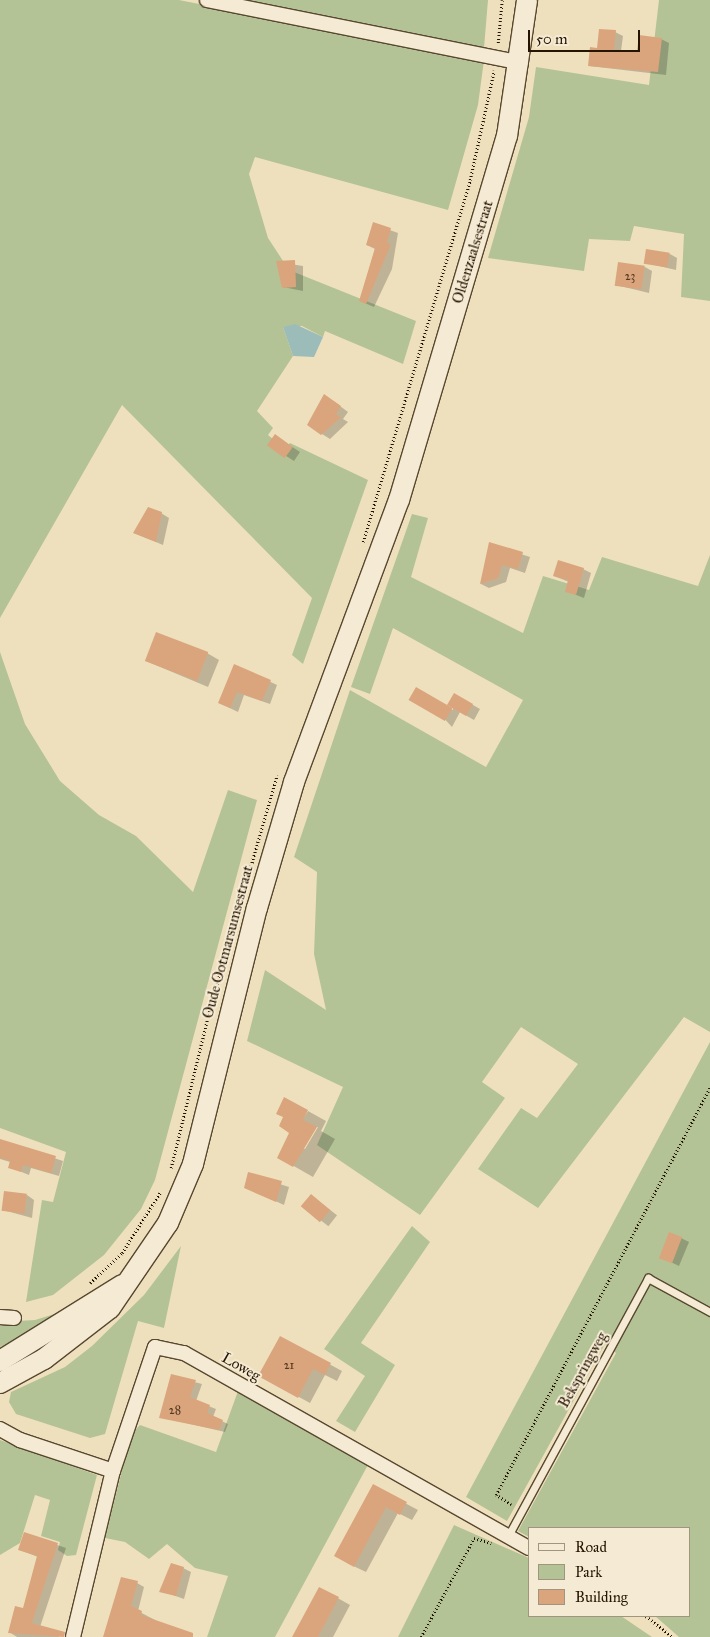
<!DOCTYPE html>
<style>
body{margin:0}
#map{position:relative;width:710px;height:1637px;overflow:hidden;background:#efe0bd;font-family:"IM FELL Great Primer",serif}
div>[style]{position:absolute}
[style*='--x']{left:calc(var(--x)*1px);top:calc(var(--y)*1px);width:calc(var(--w)*1px);rotate:calc(var(--a)*1deg)}
.green>*{inset:0;background:#b4c395}
.water>*{inset:0;background:#9bbcb8}
.shadow>*{inset:0;background:#0003;transform-origin:0 0}
.building>*{inset:0;background:#daa57d;transform-origin:0 0}
.path>*{height:2.5px;margin-top:-1.25px;transform-origin:0;background:repeating-linear-gradient(90deg,#251400 0 1px,transparent 0 3.5px)}
.roads{filter:drop-shadow(1px 0 #58472f) drop-shadow(-1px 0 #58472f) drop-shadow(0 1px #58472f) drop-shadow(0 -1px #58472f)}
.lane>*{height:7px;margin:-3.5px;padding:0 3.5px;transform-origin:3.5px;border-radius:3.5px;background:#f5ebd4}
.street>*{height:14px;margin:-7px;padding:0 7px;transform-origin:7px;border-radius:7px;background:#f5ebd4}
.secondary>*{height:20px;margin:-10px;padding:0 10px;transform-origin:10px;border-radius:10px;background:#f5ebd4}
span{translate:-50% -50%;white-space:nowrap;text-align:center;line-height:1.15;-webkit-text-stroke:4px #f5ebd4;paint-order:stroke}
.number-label{font-size:12px;color:#52381f}
.number-label span{-webkit-text-stroke-width:0}
.street-label{font-size:15px;color:#251400}
.legend{position:absolute;left:528px;top:1527px;width:162px;height:90px;box-sizing:border-box;background:#f5ebd4;border:1px solid #a2957f;margin:0;padding:6px 9px;list-style:none;font-size:15px;color:#251400}
.legend li{display:flex;align-items:center;gap:10px;height:25px}
.legend b{width:25px;border:1px solid #a2957f}
.scale{position:absolute;left:528px;top:30px;width:112px;height:22px;box-sizing:border-box;border:2px solid #251400;border-top:0;padding-left:6px;font-size:15px;line-height:18px;white-space:nowrap;color:#251400;-webkit-text-stroke:4px #f5ebd4;paint-order:stroke}
</style>
<div id="map">
<div class="green">
<i style="clip-path:polygon(0 0,179px 0,484px 60px,478px 105px,448px 210px,255px 157px,249px 174px,268px 238px,289px 270px,416px 321px,403px 364px,325px 331px,323px 337px,302px 326px,283px 327px,293px 356px,257px 411px,273px 428px,268px 435px,285px 449px,290px 443px,368px 480px,303px 664px,292px 655px,312px 598px,122px 405px,0 618px)"></i>
<i style="clip-path:polygon(240px 0,488px 0,484px 48px)"></i>
<i style="clip-path:polygon(659px 0,710px 0,710px 301px,681px 297px,684px 234px,634px 226px,630px 241px,589px 239px,584px 271px,488px 258px,529px 117px,536px 67px,649px 85px)"></i>
<i style="clip-path:polygon(412px 514px,428px 518px,411px 577px,523px 633px,543px 576px,589px 590px,602px 557px,698px 586px,710px 555px,710px 1032px,684px 1017px,538px 1208px,478px 1169px,521px 1108px,537px 1118px,578px 1064px,521px 1027px,482px 1082px,505px 1098px,420px 1215px,317px 1145px,343px 1087px,247px 1041px,265px 970px,326px 1010px,314px 954px,317px 872px,294px 857px,350px 690px,486px 767px,523px 700px,393px 628px,370px 694px,351px 687px)"></i>
<i style="clip-path:polygon(0 652px,25px 724px,60px 781px,99px 815px,136px 836px,193px 892px,228px 790px,257px 800px,155px 1180px,141px 1209px,104px 1255px,53px 1295px,26px 1302px,42px 1200px,53px 1202px,66px 1152px,0 1128px)"></i>
<i style="clip-path:polygon(710px 1042px,710px 1637px,679px 1637px,655px 1616px,689px 1616px,689px 1528px,529px 1528px,529px 1537px,518px 1531px,616px 1353px,605px 1344px,507px 1521px,466px 1497px)"></i>
<i style="clip-path:polygon(412px 1226px,430px 1242px,361px 1343px,395px 1365px,355px 1432px,336px 1421px,365px 1376px,324px 1349px)"></i>
<i style="clip-path:polygon(181px 1246px,164px 1328px,138px 1321px,105px 1434px,90px 1438px,16px 1414px,9px 1402px,11px 1392px,65px 1367px,92px 1346px,144px 1295px)"></i>
<i style="clip-path:polygon(61px 1312px,41px 1327px,0 1347px,0 1322px,35px 1320px)"></i>
<i style="clip-path:polygon(238px 1391px,369px 1463px,275px 1637px,207px 1637px,228px 1576px,195px 1568px,167px 1544px,149px 1559px,125px 1542px,105px 1538px,131px 1434px,140px 1425px,216px 1452px)"></i>
<i style="clip-path:polygon(0 1440px,97px 1475px,76px 1555px,67px 1556px,58px 1550px,60px 1542px,41px 1536px,50px 1500px,35px 1495px,20px 1543px,0 1555px)"></i>
<i style="clip-path:polygon(454px 1525px,529px 1558px,529px 1616px,621px 1616px,652px 1637px,398px 1637px)"></i>
</div>
<div class="water">
<i style="clip-path:polygon(295px 324px,323px 337px,314px 357px,293px 356px,283px 327px)"></i>
</div>
<div class="shadow">
<i style="clip-path:polygon(615px 32px,623px 36px,621px 51px,638px 52px,661px 39px,669px 43px,666px 75px,589px 66px)"></i>
<i style="clip-path:polygon(373px 224px,398px 233px,392px 269px,374px 307px,360px 301px,375px 249px,367px 245px)"></i>
<i style="clip-path:polygon(670px 254px,677px 258px,676px 270px,646px 263px)"></i>
<i style="clip-path:polygon(277px 262px,303px 266px,303px 291px,283px 287px)"></i>
<i style="clip-path:polygon(645px 267px,652px 271px,649px 293px,616px 285px)"></i>
<i style="clip-path:polygon(332px 400px,348px 412px,343px 419px,348px 422px,330px 439px,322px 434px)"></i>
<i style="clip-path:polygon(282px 440px,300px 452px,294px 461px,269px 445px)"></i>
<i style="clip-path:polygon(161px 513px,169px 518px,163px 545px,134px 533px)"></i>
<i style="clip-path:polygon(490px 544px,530px 557px,525px 573px,510px 568px,506px 582px,489px 588px,481px 584px)"></i>
<i style="clip-path:polygon(583px 569px,591px 573px,584px 598px,566px 591px,569px 582px,554px 576px)"></i>
<i style="clip-path:polygon(207px 653px,219px 660px,208px 687px,146px 661px)"></i>
<i style="clip-path:polygon(235px 665px,277px 685px,270px 704px,244px 695px,238px 712px,219px 703px)"></i>
<i style="clip-path:polygon(416px 688px,453px 710px,454px 694px,480px 709px,474px 720px,460px 712px,452px 727px)"></i>
<i style="clip-path:polygon(evenodd,308px 1111px,326px 1121px,321px 1131px,335px 1139px,313px 1177px,278px 1157px,308px 1111px,315px 1127px,318px 1127px,305px 1149px,303px 1148px,315px 1127px)"></i>
<i style="clip-path:polygon(0 1140px,63px 1161px,59px 1176px,31px 1168px,29px 1175px,9px 1167px,10px 1162px,0 1159px)"></i>
<i style="clip-path:polygon(249px 1174px,289px 1187px,284px 1205px,251px 1190px)"></i>
<i style="clip-path:polygon(27px 1195px,34px 1200px,32px 1218px,3px 1210px)"></i>
<i style="left:311px;top:1195px;width:33px;height:14px;rotate:38deg"></i>
<i style="clip-path:polygon(681px 1238px,689px 1242px,679px 1266px,660px 1257px)"></i>
<i style="clip-path:polygon(281px 1338px,342px 1371px,337px 1381px,325px 1375px,310px 1403px,271px 1382px)"></i>
<i style="clip-path:polygon(172px 1376px,202px 1384px,196px 1401px,216px 1409px,213px 1417px,228px 1424px,225px 1432px,160px 1417px)"></i>
<i style="clip-path:polygon(373px 1486px,418px 1510px,412px 1520px,398px 1513px,366px 1572px,347px 1563px)"></i>
<i style="clip-path:polygon(25px 1534px,66px 1548px,40px 1627px,60px 1637px,17px 1637px,9px 1632px,24px 1610px,38px 1557px,20px 1550px)"></i>
<i style="clip-path:polygon(183px 1568px,191px 1572px,184px 1599px,161px 1591px)"></i>
<i style="clip-path:polygon(137px 1583px,144px 1587px,138px 1611px,187px 1637px,105px 1637px)"></i>
<i style="clip-path:polygon(320px 1588px,350px 1605px,333px 1637px,294px 1637px)"></i>
</div>
<div class="building">
<i style="clip-path:polygon(599px 29px,616px 30px,614px 50px,637px 51px,639px 35px,662px 38px,658px 72px,588px 66px,590px 47px,597px 48px)"></i>
<i style="clip-path:polygon(373px 222px,391px 228px,387px 243px,391px 244px,366px 304px,359px 301px,375px 248px,366px 245px)"></i>
<i style="left:646px;top:249px;width:24px;height:15px;rotate:9deg"></i>
<i style="clip-path:polygon(295px 260px,296px 287px,282px 288px,276px 261px)"></i>
<i style="left:618px;top:262px;width:27px;height:24px;rotate:8deg"></i>
<i style="clip-path:polygon(324px 394px,341px 406px,336px 414px,341px 417px,321px 435px,307px 425px)"></i>
<i style="left:275px;top:434px;width:22px;height:14px;rotate:36deg"></i>
<i style="clip-path:polygon(148px 507px,162px 512px,156px 542px,133px 533px)"></i>
<i style="clip-path:polygon(489px 542px,523px 552px,518px 569px,502px 565px,498px 578px,480px 584px)"></i>
<i style="clip-path:polygon(558px 560px,584px 568px,576px 595px,565px 592px,568px 580px,553px 576px)"></i>
<i style="left:156px;top:632px;width:56px;height:31px;rotate:21deg"></i>
<i style="clip-path:polygon(234px 664px,271px 680px,262px 701px,237px 692px,230px 708px,218px 703px)"></i>
<i style="left:416px;top:687px;width:42px;height:15px;rotate:30deg"></i>
<i style="left:454px;top:693px;width:22px;height:14px;rotate:30deg"></i>
<i style="clip-path:polygon(284px 1097px,308px 1110px,303px 1120px,317px 1127px,293px 1167px,277px 1158px,289px 1133px,279px 1126px,283px 1117px,276px 1114px)"></i>
<i style="clip-path:polygon(0 1139px,56px 1156px,51px 1173px,23px 1165px,21px 1172px,8px 1168px,10px 1161px,0 1158px)"></i>
<i style="clip-path:polygon(248px 1172px,282px 1181px,276px 1202px,244px 1188px)"></i>
<i style="left:4px;top:1191px;width:23px;height:20px;rotate:7deg"></i>
<i style="left:311px;top:1194px;width:25px;height:16px;rotate:40deg"></i>
<i style="left:669px;top:1232px;width:14px;height:28px;rotate:21deg"></i>
<i style="clip-path:polygon(280px 1336px,331px 1363px,325px 1375px,313px 1369px,298px 1398px,258px 1376px)"></i>
<i style="clip-path:polygon(171px 1374px,196px 1380px,190px 1397px,210px 1405px,207px 1413px,223px 1420px,219px 1430px,159px 1418px)"></i>
<i style="clip-path:polygon(373px 1484px,407px 1502px,400px 1515px,386px 1507px,354px 1567px,334px 1556px)"></i>
<i style="clip-path:polygon(24px 1532px,58px 1543px,32px 1623px,65px 1632px,64px 1637px,8px 1633px,15px 1606px,23px 1608px,37px 1556px,18px 1550px)"></i>
<i style="clip-path:polygon(171px 1563px,184px 1567px,176px 1596px,159px 1592px)"></i>
<i style="clip-path:polygon(121px 1577px,138px 1581px,131px 1606px,142px 1611px,141px 1615px,193px 1633px,193px 1637px,103px 1637px)"></i>
<i style="clip-path:polygon(319px 1587px,339px 1597px,318px 1637px,292px 1637px)"></i>
</div>
<div class="path">
<i style="--x:498;--y:43;--w:43;--a:-84.7"></i>
<i style="--x:363;--y:542;--w:377;--a:-73.5"></i>
<i style="--x:470;--y:180;--w:112;--a:-77.6"></i>
<i style="--x:171;--y:1168;--w:169;--a:-76.3"></i>
<i style="--x:211;--y:1004;--w:238;--a:-73.9"></i>
<i style="--x:90;--y:1283;--w:44;--a:-43.2"></i>
<i style="--x:122;--y:1253;--w:73;--a:-57.8"></i>
<i style="--x:511;--y:1505;--w:18;--a:-146"></i>
<i style="--x:496;--y:1495;--w:461;--a:-62.3"></i>
<i style="--x:646;--y:1616;--w:34;--a:38"></i>
<i style="--x:421;--y:1637;--w:112;--a:-61.8"></i>
<i style="--x:474;--y:1538;--w:18;--a:16"></i>
</div>
<div class="roads">
<div class="lane">
<i style="--x:508;--y:1536;--w:294;--a:-61.5"></i>
<i style="--x:648;--y:1278;--w:71;--a:28.7"></i>
</div>
<div class="street">
<i style="--x:207;--y:0;--w:320;--a:11.3"></i>
<i style="--x:0;--y:1317;--w:14;--a:4"></i>
<i style="--x:0;--y:1429;--w:23;--a:29"></i>
<i style="--x:20;--y:1440;--w:98;--a:18.4"></i>
<i style="--x:73;--y:1637;--w:171;--a:-76.5"></i>
<i style="--x:113;--y:1471;--w:131;--a:-71.3"></i>
<i style="--x:155;--y:1347;--w:30;--a:12"></i>
<i style="--x:184;--y:1353;--w:396;--a:29.5"></i>
</div>
<div class="secondary">
<i style="--x:0;--y:1361;--w:144;--a:-31.9"></i>
<i style="--x:0;--y:1383;--w:50;--a:-28.6"></i>
<i style="--x:44;--y:1359;--w:83;--a:-37.7"></i>
<i style="--x:110;--y:1308;--w:103;--a:-55.7"></i>
<i style="--x:168;--y:1223;--w:64;--a:-67"></i>
<i style="--x:193;--y:1164;--w:264;--a:-76"></i>
<i style="--x:257;--y:908;--w:131;--a:-73.6"></i>
<i style="--x:294;--y:782;--w:301;--a:-69.6"></i>
<i style="--x:399;--y:500;--w:380;--a:-73.5"></i>
<i style="--x:507;--y:136;--w:137;--a:-81.6"></i>
</div>
</div>
<div class="number-label">
<span style="left:630px;top:277px">23</span>
<span style="left:289px;top:1366px">21</span>
<span style="left:175px;top:1411px">28</span>
</div>
<div class="street-label">
<span style="left:473px;top:252px;rotate:-73deg">Oldenzaalsestraat</span>
<span style="left:228px;top:942px;rotate:-75deg">Oude Ootmarsumsestraat</span>
<span style="left:241px;top:1367px;rotate:30deg">Loweg</span>
<span style="left:583px;top:1370px;rotate:-61deg">Bekspringweg</span>
</div>
<ul class="legend">
<li><b style="height:6px;background:#f5ebd4"></b>Road</li>
<li><b style="height:14px;background:#b4c395"></b>Park</li>
<li><b style="height:14px;background:#daa57d"></b>Building</li>
</ul>
<div class="scale">50 m</div>
</div>
